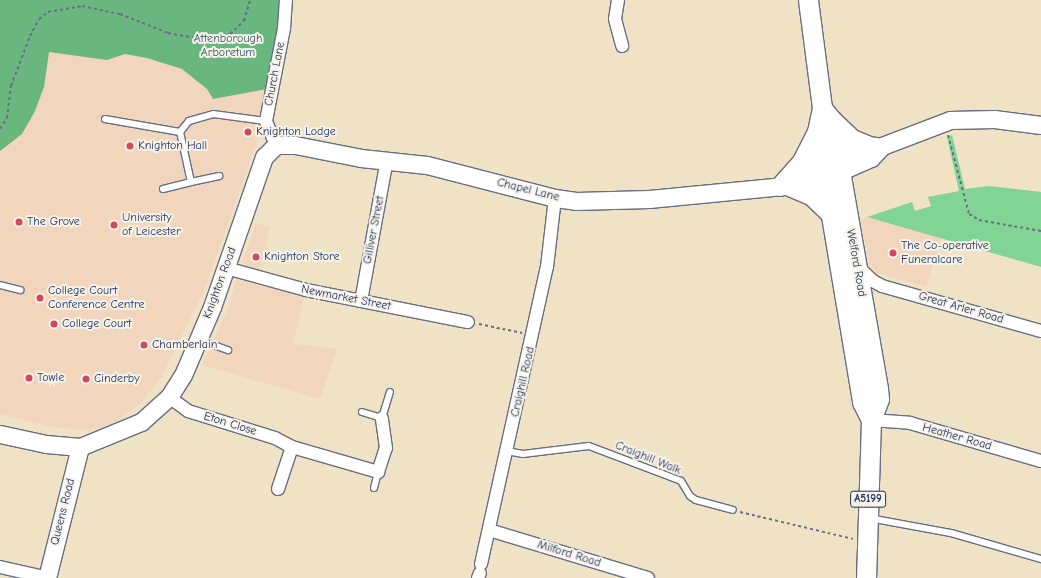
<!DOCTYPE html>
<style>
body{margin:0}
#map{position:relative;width:1041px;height:578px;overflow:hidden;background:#f0e2c5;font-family:"Comic Neue",sans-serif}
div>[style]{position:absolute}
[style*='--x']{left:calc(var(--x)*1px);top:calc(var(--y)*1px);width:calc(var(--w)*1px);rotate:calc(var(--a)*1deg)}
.built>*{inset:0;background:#f1d5bd}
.green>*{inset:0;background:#82d496}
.forest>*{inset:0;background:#69b67f}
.path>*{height:2px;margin-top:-1px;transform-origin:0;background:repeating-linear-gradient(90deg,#666e82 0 3px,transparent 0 6px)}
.roads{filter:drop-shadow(1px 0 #666e82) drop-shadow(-1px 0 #666e82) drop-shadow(0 1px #666e82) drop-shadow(0 -1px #666e82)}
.lane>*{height:6px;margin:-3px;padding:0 3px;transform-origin:3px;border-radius:3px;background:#fff}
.street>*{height:12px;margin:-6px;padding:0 6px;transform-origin:6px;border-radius:6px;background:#fff}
.secondary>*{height:17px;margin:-8.5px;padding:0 8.5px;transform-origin:8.5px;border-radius:8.5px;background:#fff}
.primary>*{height:19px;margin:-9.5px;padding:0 9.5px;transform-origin:9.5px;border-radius:9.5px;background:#fff}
.dots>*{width:11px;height:11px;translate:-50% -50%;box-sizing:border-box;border:2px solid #f7f3e8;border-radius:50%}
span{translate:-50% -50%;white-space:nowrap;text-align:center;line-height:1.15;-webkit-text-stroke:4px #f7f3e8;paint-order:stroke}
.shield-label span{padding:1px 3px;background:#f7f3e8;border:1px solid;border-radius:3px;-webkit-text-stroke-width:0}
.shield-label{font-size:11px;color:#1b2f5e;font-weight:700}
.park-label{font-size:12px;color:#35586c}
.street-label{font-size:12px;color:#1b2f5e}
.poi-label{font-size:12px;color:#1b2f5e}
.left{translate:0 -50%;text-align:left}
</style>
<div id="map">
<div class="built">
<i style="clip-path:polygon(0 0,280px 0,263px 113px,259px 116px,260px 126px,257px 142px,205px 289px,162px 376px,141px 403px,117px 421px,92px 430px,57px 428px,0 414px)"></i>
<i style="clip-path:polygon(867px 217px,941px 238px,926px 287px,877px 273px,869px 264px,861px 220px)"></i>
<i style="clip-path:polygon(256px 223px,270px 227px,259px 270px,246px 266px,243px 261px)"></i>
<i style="clip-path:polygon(236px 280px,305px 296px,293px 344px,337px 349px,320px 399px,202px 365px,229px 307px)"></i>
</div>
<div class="green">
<i style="clip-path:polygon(952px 135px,965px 189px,989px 186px,1041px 192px,1041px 267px,867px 217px,912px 202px,915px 211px,931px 206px,928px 197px,959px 191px,947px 137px)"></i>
</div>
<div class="forest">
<i style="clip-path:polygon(0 0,280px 0,278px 30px,267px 89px,213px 99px,207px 89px,182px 69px,147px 58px,125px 54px,107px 60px,49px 52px,44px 87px,35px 111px,22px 134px,0 151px)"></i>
</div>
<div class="path">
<i style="--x:0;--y:129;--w:13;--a:-58"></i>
<i style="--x:7;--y:118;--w:32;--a:-83"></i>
<i style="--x:11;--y:86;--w:53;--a:-69.2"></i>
<i style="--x:30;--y:36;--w:19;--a:-62"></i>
<i style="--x:39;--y:19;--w:11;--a:-38"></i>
<i style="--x:48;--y:12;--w:35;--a:-10"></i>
<i style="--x:82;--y:6;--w:39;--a:12"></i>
<i style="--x:120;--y:14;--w:52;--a:21.6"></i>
<i style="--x:168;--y:33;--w:50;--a:10.4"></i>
<i style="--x:217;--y:42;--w:15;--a:-32"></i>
<i style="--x:230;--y:34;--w:19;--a:-43"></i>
<i style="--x:244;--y:21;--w:22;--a:-74"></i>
<i style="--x:948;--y:135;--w:82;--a:75.1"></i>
<i style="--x:969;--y:214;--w:12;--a:31"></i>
<i style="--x:979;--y:220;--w:63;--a:10.1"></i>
<i style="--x:479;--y:324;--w:44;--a:11.8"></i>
<i style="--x:740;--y:512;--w:116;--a:13.4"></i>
</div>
<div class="roads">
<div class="lane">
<i style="--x:105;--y:119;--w:76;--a:9.8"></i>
<i style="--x:180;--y:132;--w:14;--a:-51"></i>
<i style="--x:189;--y:121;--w:25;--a:-16"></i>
<i style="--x:213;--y:114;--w:53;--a:7.5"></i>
<i style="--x:191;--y:182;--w:29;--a:-12"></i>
<i style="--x:163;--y:189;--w:29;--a:-14"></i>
<i style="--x:191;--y:182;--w:51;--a:-102.4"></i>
<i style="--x:0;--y:285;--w:21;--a:14"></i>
<i style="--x:200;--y:340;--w:30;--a:20"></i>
<i style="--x:362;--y:412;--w:21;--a:17"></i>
<i style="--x:382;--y:418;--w:27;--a:-73"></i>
<i style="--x:507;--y:451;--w:16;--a:11"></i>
<i style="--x:523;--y:454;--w:66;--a:-6.9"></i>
<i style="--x:589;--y:446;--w:98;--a:20.8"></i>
<i style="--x:681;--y:481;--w:17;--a:59"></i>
<i style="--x:690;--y:496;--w:7;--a:34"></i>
<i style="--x:696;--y:500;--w:38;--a:15"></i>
<i style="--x:374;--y:488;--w:16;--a:-76"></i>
<i style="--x:869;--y:518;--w:83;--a:10.4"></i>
<i style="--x:951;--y:533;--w:94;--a:16.1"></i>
</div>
<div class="street">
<i style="--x:618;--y:0;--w:19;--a:99"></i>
<i style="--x:615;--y:19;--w:28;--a:75"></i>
<i style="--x:276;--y:145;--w:26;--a:-113"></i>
<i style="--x:266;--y:121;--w:95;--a:-79"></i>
<i style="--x:284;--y:28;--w:28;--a:-86"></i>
<i style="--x:858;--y:267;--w:21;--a:43"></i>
<i style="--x:873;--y:281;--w:10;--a:29"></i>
<i style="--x:882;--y:286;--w:165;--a:15.8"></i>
<i style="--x:226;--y:268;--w:83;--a:15.4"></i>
<i style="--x:306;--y:290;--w:165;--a:11.2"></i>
<i style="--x:361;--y:301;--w:143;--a:-79.6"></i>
<i style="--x:169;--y:397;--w:24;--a:36"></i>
<i style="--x:188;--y:411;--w:91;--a:17.2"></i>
<i style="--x:275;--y:438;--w:19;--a:28"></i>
<i style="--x:292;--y:447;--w:90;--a:16.2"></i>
<i style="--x:378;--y:472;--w:25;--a:-72"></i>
<i style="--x:386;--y:448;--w:30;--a:-98"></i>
<i style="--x:871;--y:420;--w:39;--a:4"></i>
<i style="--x:910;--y:423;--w:136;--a:16.2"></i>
<i style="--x:278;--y:489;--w:44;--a:-71.6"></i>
<i style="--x:489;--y:530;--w:166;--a:16.8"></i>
<i style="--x:481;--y:564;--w:304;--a:-77.5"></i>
<i style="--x:547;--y:267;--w:69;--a:-83.4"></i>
<i style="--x:0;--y:567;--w:49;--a:12.9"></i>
<i style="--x:478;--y:578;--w:5;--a:-68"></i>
</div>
<div class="secondary">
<i style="--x:792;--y:184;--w:15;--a:-42"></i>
<i style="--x:803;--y:174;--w:54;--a:-25.1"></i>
<i style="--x:852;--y:151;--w:16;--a:-22"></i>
<i style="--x:867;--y:145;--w:9;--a:6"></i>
<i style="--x:0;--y:434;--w:47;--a:12.3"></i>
<i style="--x:46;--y:444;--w:34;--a:5"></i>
<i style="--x:80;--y:447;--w:66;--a:-22.3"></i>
<i style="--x:141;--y:422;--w:38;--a:-42"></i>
<i style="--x:169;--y:397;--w:26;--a:-58"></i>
<i style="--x:183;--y:375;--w:74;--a:-66.9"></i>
<i style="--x:212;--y:307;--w:159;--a:-70.9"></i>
<i style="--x:264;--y:157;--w:17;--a:-45"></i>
<i style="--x:276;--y:145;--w:19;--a:0"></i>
<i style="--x:295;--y:145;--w:67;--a:11.1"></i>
<i style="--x:361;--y:158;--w:66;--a:6.1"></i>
<i style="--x:427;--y:165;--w:132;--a:14.5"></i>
<i style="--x:555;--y:198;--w:21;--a:8"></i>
<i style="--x:576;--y:201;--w:73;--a:-1.6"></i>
<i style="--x:649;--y:199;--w:166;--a:-5.5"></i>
<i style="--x:814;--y:183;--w:62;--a:-23.7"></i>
<i style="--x:871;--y:158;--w:16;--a:-47"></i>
<i style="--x:882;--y:146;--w:73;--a:-20.9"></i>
<i style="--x:950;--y:120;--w:44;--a:-1.3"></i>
<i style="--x:994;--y:119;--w:47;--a:7.3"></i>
<i style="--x:47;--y:578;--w:135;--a:-75.9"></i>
</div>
<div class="primary">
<i style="--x:808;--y:0;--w:109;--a:82.6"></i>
<i style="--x:822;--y:108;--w:25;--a:102"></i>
<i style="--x:817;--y:132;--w:274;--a:80.5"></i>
<i style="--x:862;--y:402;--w:20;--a:63"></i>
<i style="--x:822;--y:108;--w:14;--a:51"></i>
<i style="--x:831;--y:119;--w:274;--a:80.1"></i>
<i style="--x:878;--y:389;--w:10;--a:84"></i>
<i style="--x:879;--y:399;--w:22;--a:111"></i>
<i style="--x:871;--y:420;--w:158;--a:91.8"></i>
<i style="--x:831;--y:119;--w:29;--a:44"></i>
<i style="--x:852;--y:139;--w:16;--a:22"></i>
<i style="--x:787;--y:185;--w:26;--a:23"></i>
<i style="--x:811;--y:195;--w:28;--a:44"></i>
<i style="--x:780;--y:186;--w:31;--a:-48"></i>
<i style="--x:801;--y:163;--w:35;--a:-63"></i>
</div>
</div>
<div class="dots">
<i style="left:248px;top:132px;background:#d1495b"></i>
<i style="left:130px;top:146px;background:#d1495b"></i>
<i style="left:19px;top:222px;background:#d1495b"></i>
<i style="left:114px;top:225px;background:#d1495b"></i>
<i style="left:893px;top:253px;background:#d1495b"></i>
<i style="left:256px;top:257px;background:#d1495b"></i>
<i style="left:40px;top:298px;background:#d1495b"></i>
<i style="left:54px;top:324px;background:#d1495b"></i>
<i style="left:144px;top:345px;background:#d1495b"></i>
<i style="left:29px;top:378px;background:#d1495b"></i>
<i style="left:86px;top:379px;background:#d1495b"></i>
</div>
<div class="shield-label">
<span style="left:868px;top:499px">A5199</span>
</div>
<div class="park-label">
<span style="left:228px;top:46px">Attenborough<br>Arboretum</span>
</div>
<div class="street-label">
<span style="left:275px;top:74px;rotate:-79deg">Church Lane</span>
<span style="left:528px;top:190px;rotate:14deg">Chapel Lane</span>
<span style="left:374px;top:230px;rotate:-79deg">Gilliver Street</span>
<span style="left:856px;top:263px;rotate:80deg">Welford Road</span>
<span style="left:220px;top:283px;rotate:-70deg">Knighton Road</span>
<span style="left:346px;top:298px;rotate:11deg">Newmarket Street</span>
<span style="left:961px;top:308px;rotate:16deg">Great Arler Road</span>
<span style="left:523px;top:382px;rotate:-77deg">Craighill Road</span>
<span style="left:230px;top:424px;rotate:17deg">Eton Close</span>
<span style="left:957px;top:437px;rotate:16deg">Heather Road</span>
<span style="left:648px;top:458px;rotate:22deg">Craighill Walk</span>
<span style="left:63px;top:512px;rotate:-76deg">Queens Road</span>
<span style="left:569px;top:554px;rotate:17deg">Milford Road</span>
</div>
<div class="poi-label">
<span class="left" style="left:256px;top:132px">Knighton Lodge</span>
<span class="left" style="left:138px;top:146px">Knighton Hall</span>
<span class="left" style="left:122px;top:225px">University<br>of Leicester</span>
<span class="left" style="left:27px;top:222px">The Grove</span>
<span class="left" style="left:901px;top:253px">The Co-operative<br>Funeralcare</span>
<span class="left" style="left:264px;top:257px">Knighton Store</span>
<span class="left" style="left:48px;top:298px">College Court<br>Conference Centre</span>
<span class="left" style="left:62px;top:324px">College Court</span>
<span class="left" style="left:152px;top:345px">Chamberlain</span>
<span class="left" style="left:37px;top:378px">Towle</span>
<span class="left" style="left:94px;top:379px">Cinderby</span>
</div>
</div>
